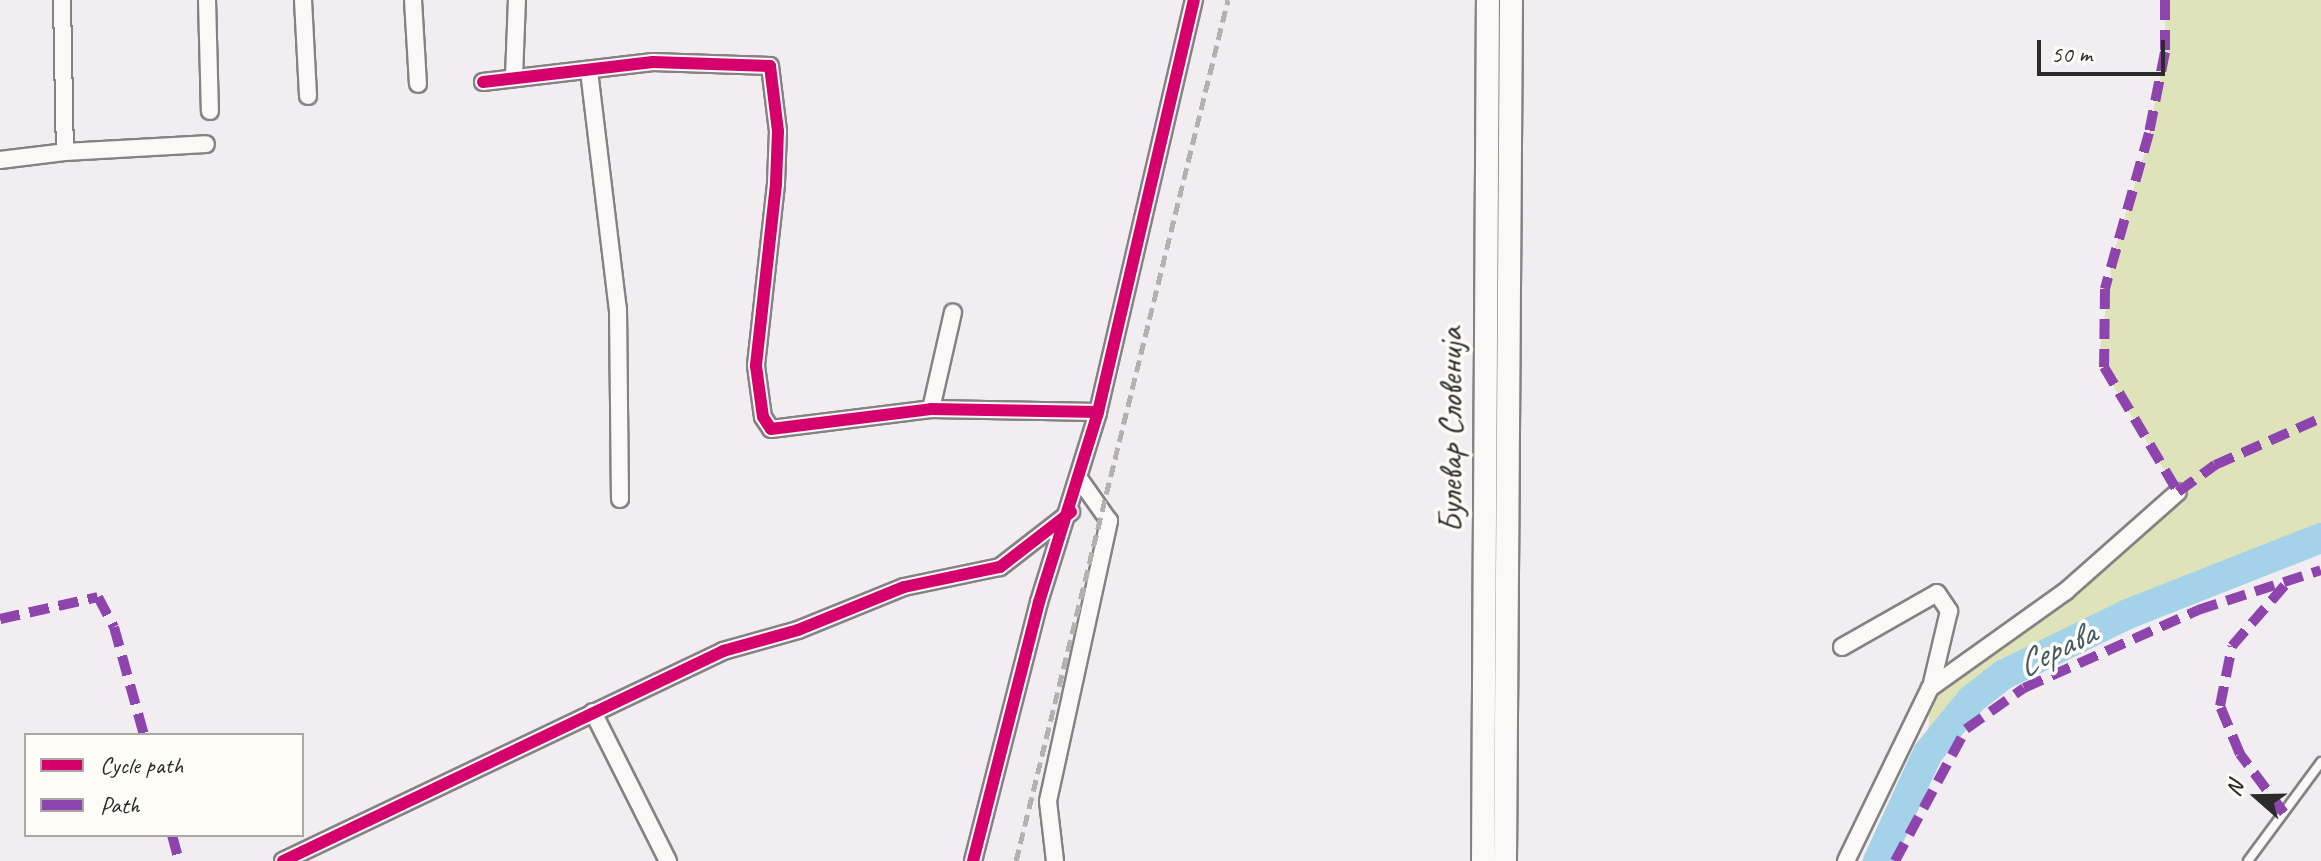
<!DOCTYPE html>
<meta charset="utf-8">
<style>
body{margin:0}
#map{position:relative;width:2321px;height:861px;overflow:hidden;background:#f2edf0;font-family:Caveat,sans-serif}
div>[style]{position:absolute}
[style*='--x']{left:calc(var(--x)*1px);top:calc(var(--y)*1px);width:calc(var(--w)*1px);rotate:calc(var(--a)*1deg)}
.green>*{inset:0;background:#dee3ba}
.river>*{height:30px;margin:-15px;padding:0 15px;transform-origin:15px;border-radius:15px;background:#a4d2e8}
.roads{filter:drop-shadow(2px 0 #858284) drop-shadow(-2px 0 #858284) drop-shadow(0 2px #858284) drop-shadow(0 -2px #858284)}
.lane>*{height:8px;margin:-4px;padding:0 4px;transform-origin:4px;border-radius:4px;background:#faf9f8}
.street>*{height:16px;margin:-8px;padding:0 8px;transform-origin:8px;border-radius:8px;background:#faf9f8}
.secondary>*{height:22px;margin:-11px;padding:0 11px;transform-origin:11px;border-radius:11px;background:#faf9f8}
.rail>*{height:5px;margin-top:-2.5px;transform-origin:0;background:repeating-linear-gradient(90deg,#b3b2b1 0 12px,transparent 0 18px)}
.quiet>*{height:10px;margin-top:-5px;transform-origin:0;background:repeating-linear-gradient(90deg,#8e44ad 0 20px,transparent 0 30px)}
.cycleway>*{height:12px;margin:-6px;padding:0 6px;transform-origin:6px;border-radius:6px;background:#d6006c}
span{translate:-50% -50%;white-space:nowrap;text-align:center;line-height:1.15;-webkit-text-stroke:7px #fdfcf7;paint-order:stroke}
.street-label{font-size:34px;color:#2b2b2b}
.water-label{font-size:36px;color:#455a62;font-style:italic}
.legend{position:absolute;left:24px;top:733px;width:280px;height:104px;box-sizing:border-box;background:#fdfcf7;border:2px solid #a9a8a5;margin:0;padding:10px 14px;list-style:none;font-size:24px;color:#2b2b2b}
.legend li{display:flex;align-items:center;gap:16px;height:40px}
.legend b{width:40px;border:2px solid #a9a8a5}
.north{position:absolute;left:2217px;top:757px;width:80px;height:80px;-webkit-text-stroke:6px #fdfcf7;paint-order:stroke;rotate:290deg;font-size:22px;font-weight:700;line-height:32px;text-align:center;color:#2b2b2b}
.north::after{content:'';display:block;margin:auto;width:28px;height:36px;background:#2b2b2b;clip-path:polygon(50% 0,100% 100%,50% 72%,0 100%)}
.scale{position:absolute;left:2037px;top:40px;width:128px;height:36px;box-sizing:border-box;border:4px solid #2b2b2b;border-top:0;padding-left:10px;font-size:24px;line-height:28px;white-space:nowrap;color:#2b2b2b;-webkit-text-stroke:6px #fdfcf7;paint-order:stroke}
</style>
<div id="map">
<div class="green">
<i style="clip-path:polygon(2165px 0,2321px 0,2321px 538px,2047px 651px,1971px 700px,1928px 753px,1930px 688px,2066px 591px,2177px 492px,2114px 387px,2100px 350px,2113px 255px,2145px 152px,2165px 52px)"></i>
</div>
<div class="river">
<i style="--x:1878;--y:861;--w:119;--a:-65.2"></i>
<i style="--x:1928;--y:753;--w:68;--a:-50.9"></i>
<i style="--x:1971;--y:700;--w:41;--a:-38"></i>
<i style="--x:2003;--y:675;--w:139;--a:-26"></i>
<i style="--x:2128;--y:614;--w:207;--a:-21.5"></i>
</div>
<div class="roads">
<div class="lane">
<i style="--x:2248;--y:861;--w:123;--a:-53.6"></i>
</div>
<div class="street">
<i style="--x:62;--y:0;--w:152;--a:88.9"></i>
<i style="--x:65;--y:152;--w:141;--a:-3.2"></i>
<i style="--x:207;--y:0;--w:111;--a:88.5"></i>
<i style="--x:303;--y:0;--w:96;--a:87"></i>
<i style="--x:413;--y:0;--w:84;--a:86.6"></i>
<i style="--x:589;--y:71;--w:240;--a:83.1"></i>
<i style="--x:618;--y:309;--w:190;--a:89.4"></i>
<i style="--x:514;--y:77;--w:77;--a:-87.8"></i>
<i style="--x:483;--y:82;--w:171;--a:-6.7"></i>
<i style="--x:653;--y:62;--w:117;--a:2"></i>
<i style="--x:770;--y:66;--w:65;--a:83"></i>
<i style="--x:778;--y:131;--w:53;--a:92.2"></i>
<i style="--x:776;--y:184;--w:183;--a:96.3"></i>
<i style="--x:756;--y:366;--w:51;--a:82.2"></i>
<i style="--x:763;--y:417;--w:14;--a:56"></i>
<i style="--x:771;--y:429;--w:161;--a:-7.1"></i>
<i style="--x:931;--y:409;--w:167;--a:1"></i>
<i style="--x:0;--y:160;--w:65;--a:-7"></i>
<i style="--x:931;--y:409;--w:99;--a:-77.2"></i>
<i style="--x:1842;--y:647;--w:109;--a:-29.6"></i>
<i style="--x:1937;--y:593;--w:22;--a:56"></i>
<i style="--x:1949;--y:611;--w:74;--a:103.3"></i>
<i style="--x:593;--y:712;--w:167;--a:63.3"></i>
<i style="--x:283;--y:861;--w:488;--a:-25.5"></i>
<i style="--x:723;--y:651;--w:78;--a:-15.6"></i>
<i style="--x:798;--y:630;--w:114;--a:-22.1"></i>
<i style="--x:904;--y:587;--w:98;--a:-11.8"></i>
<i style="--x:1000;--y:567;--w:90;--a:-37.8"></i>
<i style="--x:973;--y:861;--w:267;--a:-75.7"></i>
<i style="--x:1039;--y:602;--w:199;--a:-72.7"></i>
<i style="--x:1098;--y:412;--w:423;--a:-76.9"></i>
<i style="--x:1055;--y:861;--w:60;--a:-96.7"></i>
<i style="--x:1048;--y:801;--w:287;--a:-77.7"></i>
<i style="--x:1109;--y:521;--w:50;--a:-125.3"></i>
<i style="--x:1846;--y:861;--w:192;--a:-64.1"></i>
<i style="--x:1930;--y:688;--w:167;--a:-35.5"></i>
<i style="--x:2066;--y:591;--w:149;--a:-41.5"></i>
</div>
<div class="secondary">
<i style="--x:1483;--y:861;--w:861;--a:-89.67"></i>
<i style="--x:1505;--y:861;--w:861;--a:-89.6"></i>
</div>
</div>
<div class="rail">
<i style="--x:1016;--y:861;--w:887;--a:-76.17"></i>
</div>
<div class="quiet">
<i style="--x:2165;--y:0;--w:52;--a:90"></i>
<i style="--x:2165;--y:52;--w:83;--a:101.2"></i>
<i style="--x:2149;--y:133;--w:162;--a:105.8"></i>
<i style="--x:2105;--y:289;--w:78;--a:90.7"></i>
<i style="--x:2104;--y:367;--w:145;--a:59.4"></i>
<i style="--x:2178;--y:492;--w:46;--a:-36.1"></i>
<i style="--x:2215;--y:465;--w:116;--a:-23.9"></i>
<i style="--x:0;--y:619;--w:100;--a:-12.7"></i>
<i style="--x:98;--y:597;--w:34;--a:62"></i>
<i style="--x:114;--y:627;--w:112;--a:74.5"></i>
<i style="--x:2284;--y:813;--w:74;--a:-126.7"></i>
<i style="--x:2240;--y:754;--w:52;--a:-112.6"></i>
<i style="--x:2220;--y:706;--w:61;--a:-78.7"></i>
<i style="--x:2232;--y:646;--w:81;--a:-49"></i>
<i style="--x:172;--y:835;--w:27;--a:75"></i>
<i style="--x:1895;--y:861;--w:150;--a:-61.7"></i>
<i style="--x:1966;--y:729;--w:71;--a:-35.3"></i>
<i style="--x:2024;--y:688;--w:191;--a:-24.1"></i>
<i style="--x:2198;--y:610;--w:129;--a:-18"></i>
</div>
<div class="cycleway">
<i style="--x:483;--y:82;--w:171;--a:-6.7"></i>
<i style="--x:653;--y:62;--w:117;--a:2"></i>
<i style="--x:770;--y:66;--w:65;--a:83"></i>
<i style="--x:778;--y:131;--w:53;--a:92.2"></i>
<i style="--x:776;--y:184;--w:183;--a:96.3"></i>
<i style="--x:756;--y:366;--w:51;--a:82.2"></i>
<i style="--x:763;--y:417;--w:14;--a:56"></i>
<i style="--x:771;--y:429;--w:161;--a:-7.1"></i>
<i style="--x:931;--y:409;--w:167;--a:1"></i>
<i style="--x:283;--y:861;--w:488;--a:-25.5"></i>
<i style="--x:723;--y:651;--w:78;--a:-15.6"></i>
<i style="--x:798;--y:630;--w:114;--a:-22.1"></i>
<i style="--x:904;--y:587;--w:98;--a:-11.8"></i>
<i style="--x:1000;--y:567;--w:90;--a:-37.8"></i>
<i style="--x:973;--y:861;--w:267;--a:-75.7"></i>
<i style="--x:1039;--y:602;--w:199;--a:-72.7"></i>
<i style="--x:1098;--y:412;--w:423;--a:-76.9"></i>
</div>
<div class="street-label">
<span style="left:1450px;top:430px;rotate:-90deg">Булевар Словенија</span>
</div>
<div class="water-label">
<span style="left:2056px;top:649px;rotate:-26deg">Серава</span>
</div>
<ul class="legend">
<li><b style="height:10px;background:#d6006c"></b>Cycle path</li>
<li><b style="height:10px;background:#8e44ad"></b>Path</li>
</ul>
<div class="north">N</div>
<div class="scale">50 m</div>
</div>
